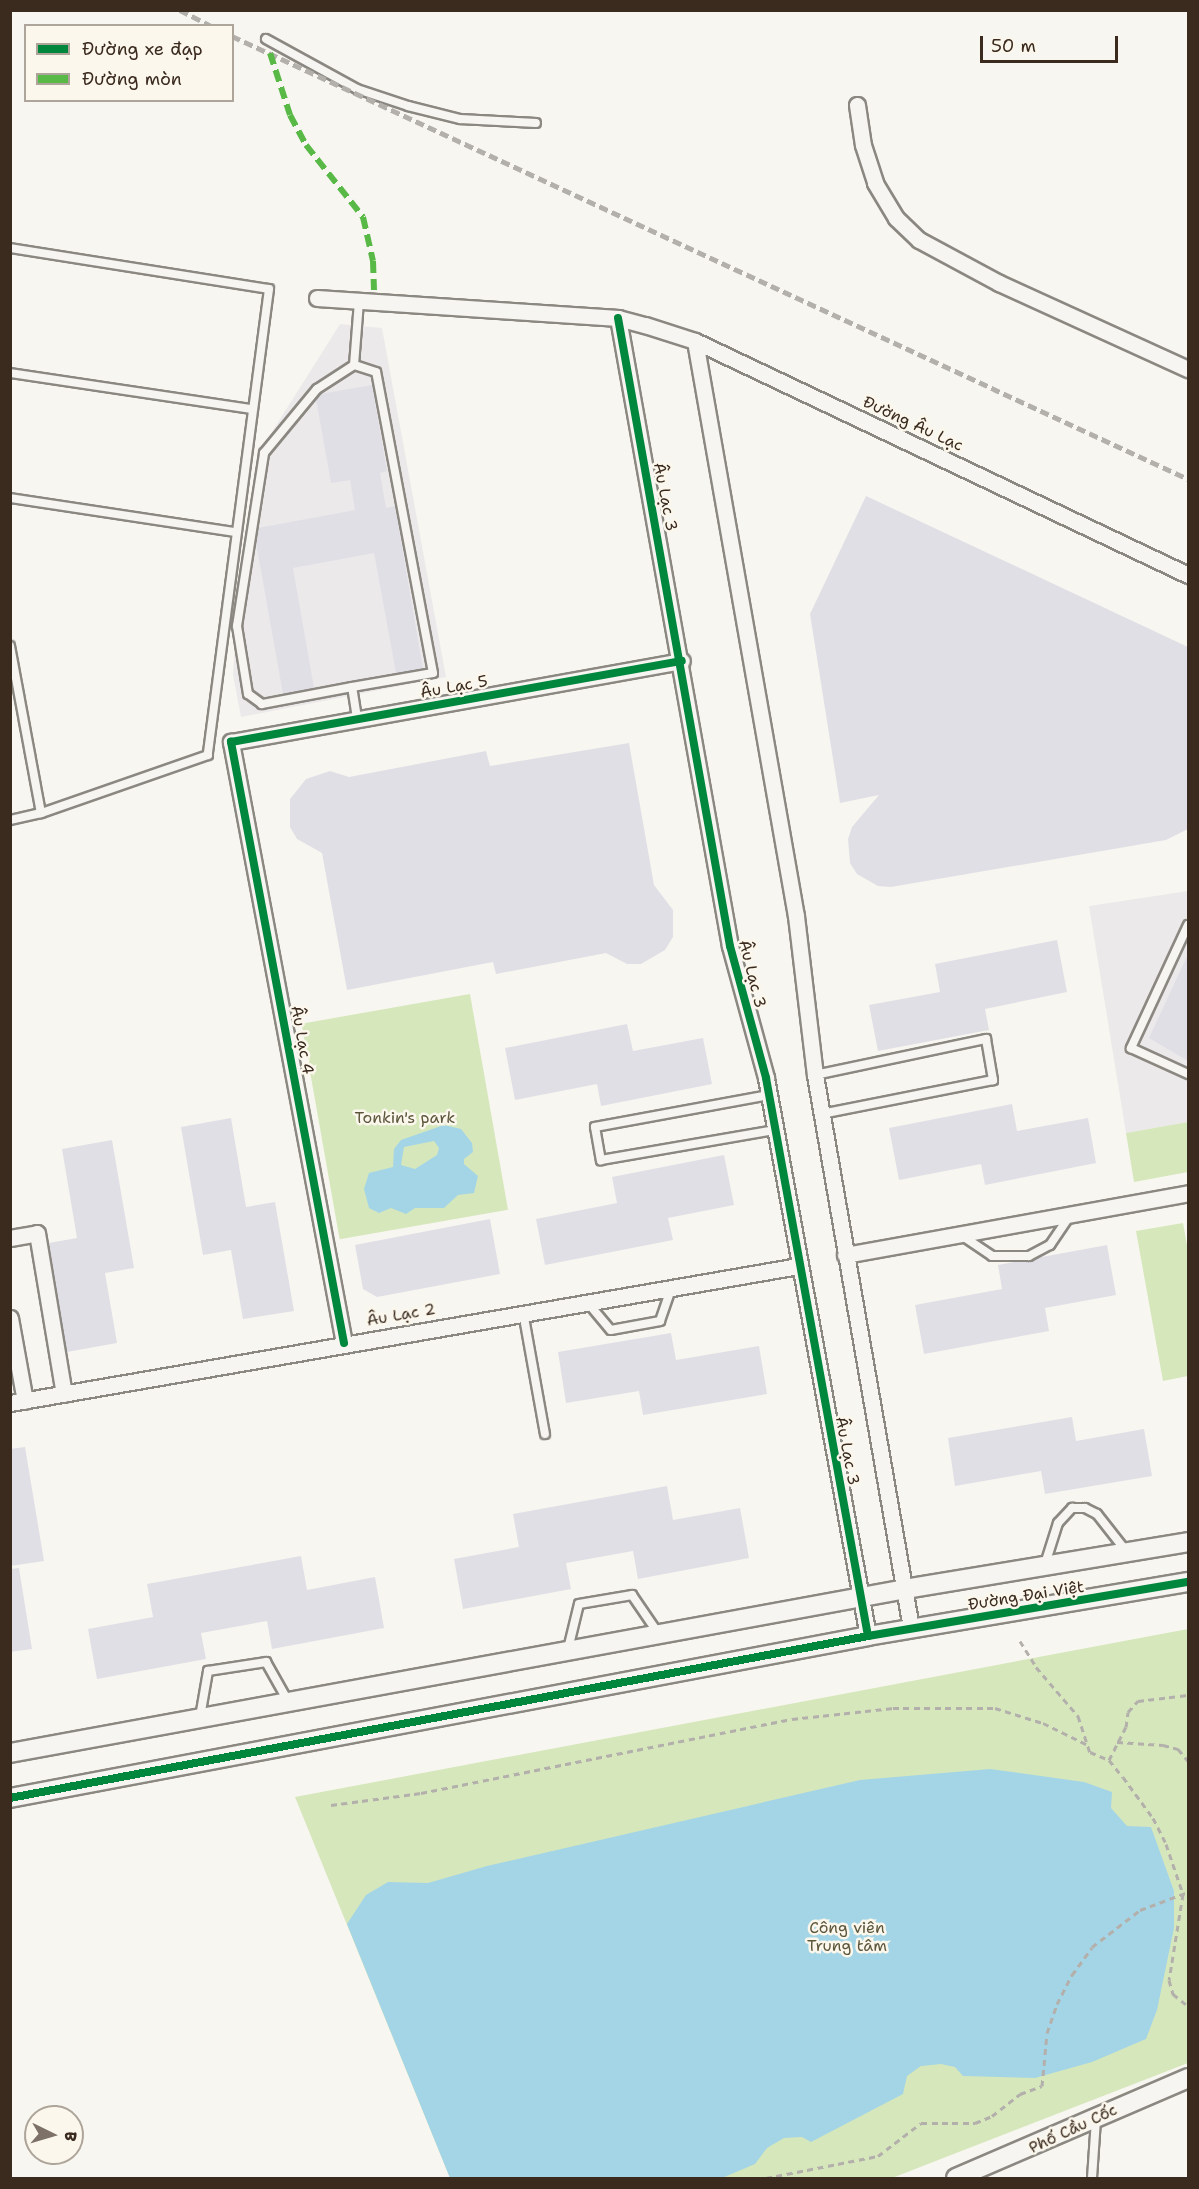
<!DOCTYPE html>
<meta charset="utf-8">
<style>
body{margin:0}
#map{position:relative;width:1199px;height:2189px;overflow:hidden;background:#f8f6f0;font-family:"Shantell Sans",sans-serif}
div>[style]{position:absolute}
[style*='--x']{left:calc(var(--x)*1px);top:calc(var(--y)*1px);width:calc(var(--w)*1px);rotate:calc(var(--a)*1deg)}
.built>*{inset:0;background:#ece9ea}
.green>*{inset:0;background:#d6e7bc;transform-origin:0 0}
.water>*{inset:0;background:#a4d5e6}
.building>*{inset:0;background:#e1dfe6}
.path>*{height:3px;margin-top:-1.5px;transform-origin:0;background:repeating-linear-gradient(90deg,#b3b0ac 0 6px,transparent 0 10.5px)}
.roads{filter:drop-shadow(2px 0 #8b8781) drop-shadow(-2px 0 #8b8781) drop-shadow(0 2px #8b8781) drop-shadow(0 -2px #8b8781)}
.service>*{height:8px;margin:-4px;padding:0 4px;transform-origin:4px;border-radius:4px;background:#f6f5f1}
.minor>*{height:15px;margin:-7.5px;padding:0 7.5px;transform-origin:7.5px;border-radius:7.5px;background:#f6f5f1}
.tertiary>*{height:18px;margin:-9px;padding:0 9px;transform-origin:9px;border-radius:9px;background:#f6f5f1}
.rail>*{height:4.5px;margin-top:-2.25px;transform-origin:0;background:repeating-linear-gradient(90deg,#b3b0ac 0 9px,transparent 0 13.5px)}
.quiet>*{height:6px;margin-top:-3px;transform-origin:0;background:repeating-linear-gradient(90deg,#58b947 0 12px,transparent 0 18px)}
.cycleway>*{height:8px;margin:-4px;padding:0 4px;transform-origin:4px;border-radius:4px;background:#00873e}
span{translate:-50% -50%;white-space:nowrap;text-align:center;line-height:1.15;-webkit-text-stroke:5px #fbf7ec;paint-order:stroke}
.street-label{font-size:16px;color:#3b2a1e}
.park-label{font-size:16px;color:#5b563b}
.frame{position:absolute;inset:0;border:12px solid #3b2a1e;pointer-events:none}
.legend{position:absolute;left:24px;top:24px;width:210px;height:78px;box-sizing:border-box;background:#fbf7ec;border:2px solid #aea59a;margin:0;padding:8px 10px;list-style:none;font-size:18px;color:#3b2a1e}
.legend li{display:flex;align-items:center;gap:12px;height:30px}
.legend b{width:30px;border:2px solid #aea59a}
.north{position:absolute;left:24px;top:2105px;width:60px;height:60px;box-sizing:border-box;background:#fbf7ec;border:2px solid #aea59a;border-radius:50%;rotate:95deg;font-size:16px;font-weight:700;line-height:24px;text-align:center;color:#3b2a1e}
.north::after{content:'';display:block;margin:auto;width:21px;height:27px;background:#7d7168;clip-path:polygon(50% 0,100% 100%,50% 72%,0 100%)}
.scale{position:absolute;left:980px;top:36px;width:138px;height:27px;box-sizing:border-box;border:3px solid #3b2a1e;border-top:0;padding-left:8px;font-size:18px;line-height:21px;white-space:nowrap;color:#3b2a1e;-webkit-text-stroke:4px #fbf7ec;paint-order:stroke}
</style>
<div id="map">
<div class="built">
<i style="clip-path:polygon(340px 324px,382px 328px,446px 677px,241px 717px,233px 675px,236px 628px,258px 454px)"></i>
<i style="clip-path:polygon(1188px 891px,1188px 1122px,1126px 1133px,1089px 906px)"></i>
</div>
<div class="green">
<i style="left:470px;top:994px;width:219px;height:171px;rotate:80deg"></i>
<i style="clip-path:polygon(1188px 1122px,1188px 1172px,1134px 1182px,1126px 1133px)"></i>
<i style="clip-path:polygon(1183px 1223px,1188px 1251px,1188px 1376px,1163px 1381px,1136px 1231px)"></i>
<i style="clip-path:polygon(1188px 1629px,1188px 2063px,892px 2178px,450px 2178px,295px 1797px)"></i>
</div>
<div class="water">
<i style="clip-path:polygon(evenodd,444px 1125px,461px 1129px,472px 1143px,473px 1152px,464px 1159px,464px 1164px,478px 1176px,474px 1193px,458px 1195px,444px 1208px,415px 1208px,406px 1214px,391px 1208px,379px 1213px,369px 1208px,364px 1189px,369px 1173px,393px 1167px,394px 1149px,401px 1140px,444px 1125px,434px 1141px,439px 1148px,437px 1155px,415px 1169px,401px 1165px,404px 1147px,434px 1141px)"></i>
<i style="clip-path:polygon(990px 1769px,1084px 1782px,1112px 1792px,1111px 1808px,1127px 1826px,1151px 1827px,1174px 1891px,1174px 1928px,1157px 2010px,1146px 2039px,1092px 2062px,1035px 2078px,963px 2076px,955px 2067px,941px 2064px,921px 2066px,907px 2076px,903px 2094px,811px 2142px,802px 2137px,784px 2138px,767px 2148px,755px 2164px,722px 2178px,450px 2178px,347px 1924px,366px 1895px,388px 1882px,428px 1883px,487px 1866px,860px 1780px)"></i>
</div>
<div class="building">
<i style="clip-path:polygon(372px 385px,387px 471px,380px 473px,386px 508px,395px 506px,423px 669px,396px 673px,374px 553px,293px 568px,314px 688px,283px 694px,256px 543px,258px 528px,355px 510px,350px 480px,331px 483px,316px 399px,320px 394px)"></i>
<i style="clip-path:polygon(866px 496px,1188px 647px,1188px 829px,1166px 840px,891px 887px,878px 886px,857px 874px,850px 863px,848px 839px,852px 827px,879px 795px,840px 803px,810px 614px)"></i>
<i style="clip-path:polygon(629px 743px,654px 885px,673px 910px,673px 937px,665px 950px,641px 964px,627px 964px,606px 953px,496px 974px,493px 962px,347px 990px,322px 853px,297px 839px,290px 827px,290px 799px,306px 779px,330px 771px,349px 777px,486px 751px,490px 766px)"></i>
<i style="clip-path:polygon(1057px 940px,1067px 992px,985px 1009px,989px 1030px,878px 1051px,869px 1005px,940px 992px,935px 964px)"></i>
<i style="clip-path:polygon(1188px 954px,1188px 1061px,1149px 1038px)"></i>
<i style="clip-path:polygon(627px 1024px,633px 1051px,703px 1038px,712px 1084px,601px 1106px,597px 1084px,515px 1100px,505px 1048px)"></i>
<i style="clip-path:polygon(1012px 1104px,1017px 1131px,1088px 1118px,1096px 1163px,985px 1185px,981px 1164px,899px 1180px,889px 1128px)"></i>
<i style="clip-path:polygon(231px 1118px,246px 1207px,275px 1202px,294px 1311px,243px 1319px,231px 1250px,203px 1255px,181px 1127px)"></i>
<i style="clip-path:polygon(112px 1140px,134px 1268px,105px 1273px,117px 1343px,67px 1352px,49px 1243px,77px 1238px,62px 1149px)"></i>
<i style="clip-path:polygon(724px 1155px,734px 1205px,668px 1218px,673px 1240px,545px 1265px,536px 1219px,617px 1203px,612px 1177px)"></i>
<i style="clip-path:polygon(490px 1219px,500px 1274px,377px 1297px,363px 1289px,355px 1245px)"></i>
<i style="clip-path:polygon(1107px 1245px,1116px 1295px,1045px 1308px,1049px 1331px,924px 1354px,915px 1305px,1002px 1289px,998px 1265px)"></i>
<i style="clip-path:polygon(671px 1333px,676px 1360px,759px 1346px,767px 1394px,643px 1415px,639px 1391px,566px 1403px,558px 1352px)"></i>
<i style="clip-path:polygon(1072px 1417px,1076px 1441px,1144px 1429px,1152px 1476px,1045px 1494px,1041px 1471px,955px 1486px,948px 1438px)"></i>
<i style="clip-path:polygon(25px 1447px,44px 1561px,10px 1566px,10px 1449px)"></i>
<i style="clip-path:polygon(667px 1486px,673px 1520px,740px 1508px,749px 1558px,638px 1579px,633px 1551px,566px 1563px,571px 1589px,463px 1609px,454px 1559px,519px 1547px,513px 1514px)"></i>
<i style="clip-path:polygon(301px 1556px,307px 1590px,375px 1577px,384px 1628px,272px 1649px,267px 1621px,201px 1633px,206px 1659px,97px 1679px,88px 1629px,153px 1617px,147px 1584px)"></i>
<i style="clip-path:polygon(19px 1568px,32px 1649px,10px 1652px,10px 1569px)"></i>
</div>
<div class="path">
<i style="--x:1020;--y:1641;--w:31;--a:58"></i>
<i style="--x:1036;--y:1667;--w:65;--a:49.4"></i>
<i style="--x:1078;--y:1716;--w:38;--a:72"></i>
<i style="--x:1090;--y:1752;--w:21;--a:23"></i>
<i style="--x:1109;--y:1760;--w:22;--a:51"></i>
<i style="--x:1123;--y:1777;--w:51;--a:53.8"></i>
<i style="--x:1153;--y:1818;--w:29;--a:63"></i>
<i style="--x:1166;--y:1844;--w:53;--a:71.2"></i>
<i style="--x:1183;--y:1894;--w:87;--a:99.2"></i>
<i style="--x:1169;--y:1980;--w:15;--a:74"></i>
<i style="--x:1173;--y:1994;--w:19;--a:39"></i>
<i style="--x:1117;--y:1742;--w:46;--a:3.7"></i>
<i style="--x:1163;--y:1745;--w:16;--a:15"></i>
<i style="--x:1178;--y:1749;--w:16;--a:50"></i>
<i style="--x:1109;--y:1760;--w:37;--a:-63"></i>
<i style="--x:1126;--y:1727;--w:15;--a:-82"></i>
<i style="--x:1128;--y:1712;--w:15;--a:-48"></i>
<i style="--x:1138;--y:1701;--w:50;--a:-6.8"></i>
<i style="--x:331;--y:1805;--w:91;--a:-7.6"></i>
<i style="--x:421;--y:1793;--w:378;--a:-11.3"></i>
<i style="--x:792;--y:1719;--w:102;--a:-6.2"></i>
<i style="--x:893;--y:1708;--w:102;--a:0"></i>
<i style="--x:995;--y:1708;--w:50;--a:17.4"></i>
<i style="--x:1043;--y:1723;--w:48;--a:26"></i>
<i style="--x:766;--y:2178;--w:114;--a:-11.1"></i>
<i style="--x:878;--y:2156;--w:54;--a:-37.5"></i>
<i style="--x:921;--y:2123;--w:54;--a:0"></i>
<i style="--x:975;--y:2123;--w:18;--a:-22"></i>
<i style="--x:992;--y:2116;--w:36;--a:-38"></i>
<i style="--x:1020;--y:2094;--w:23;--a:-20"></i>
<i style="--x:1042;--y:2086;--w:53;--a:-84.6"></i>
<i style="--x:1047;--y:2033;--w:31;--a:-71"></i>
<i style="--x:1057;--y:2004;--w:33;--a:-63"></i>
<i style="--x:1072;--y:1975;--w:34;--a:-54"></i>
<i style="--x:1092;--y:1947;--w:61;--a:-37.6"></i>
<i style="--x:1140;--y:1910;--w:51;--a:-20.6"></i>
</div>
<div class="roads">
<div class="service">
<i style="--x:266;--y:39;--w:104;--a:28.8"></i>
<i style="--x:357;--y:89;--w:54;--a:18.4"></i>
<i style="--x:408;--y:106;--w:54;--a:14"></i>
<i style="--x:460;--y:119;--w:76;--a:3"></i>
<i style="--x:10;--y:248;--w:262;--a:9"></i>
<i style="--x:269;--y:289;--w:470;--a:97.5"></i>
<i style="--x:208;--y:755;--w:177;--a:160.8"></i>
<i style="--x:41;--y:813;--w:32;--a:167"></i>
<i style="--x:10;--y:373;--w:244;--a:8.5"></i>
<i style="--x:10;--y:498;--w:229;--a:8.6"></i>
<i style="--x:10;--y:646;--w:170;--a:79.5"></i>
<i style="--x:352;--y:687;--w:82;--a:-9.8"></i>
<i style="--x:433;--y:673;--w:306;--a:-100.7"></i>
<i style="--x:376;--y:372;--w:23;--a:-162"></i>
<i style="--x:357;--y:718;--w:31;--a:-99"></i>
<i style="--x:352;--y:687;--w:92;--a:169.3"></i>
<i style="--x:262;--y:704;--w:17;--a:-144"></i>
<i style="--x:248;--y:694;--w:69;--a:-99.2"></i>
<i style="--x:237;--y:626;--w:175;--a:-81.1"></i>
<i style="--x:264;--y:453;--w:83;--a:-50.4"></i>
<i style="--x:317;--y:389;--w:44;--a:-33"></i>
<i style="--x:354;--y:365;--w:64;--a:-85.5"></i>
<i style="--x:1188;--y:925;--w:136;--a:114.9"></i>
<i style="--x:1131;--y:1048;--w:63;--a:24.5"></i>
<i style="--x:815;--y:1075;--w:175;--a:-11.9"></i>
<i style="--x:986;--y:1039;--w:42;--a:80.3"></i>
<i style="--x:993;--y:1080;--w:175;--a:168.8"></i>
<i style="--x:769;--y:1095;--w:177;--a:169.6"></i>
<i style="--x:595;--y:1127;--w:34;--a:80"></i>
<i style="--x:601;--y:1160;--w:177;--a:-9.8"></i>
<i style="--x:961;--y:1235;--w:37;--a:34"></i>
<i style="--x:992;--y:1256;--w:37;--a:0"></i>
<i style="--x:1029;--y:1256;--w:24;--a:-28"></i>
<i style="--x:1050;--y:1245;--w:36;--a:-56"></i>
<i style="--x:588;--y:1303;--w:35;--a:50"></i>
<i style="--x:611;--y:1330;--w:50;--a:-10.4"></i>
<i style="--x:660;--y:1321;--w:34;--a:-71"></i>
<i style="--x:523;--y:1312;--w:124;--a:79.8"></i>
<i style="--x:1045;--y:1564;--w:43;--a:-72.4"></i>
<i style="--x:1058;--y:1523;--w:21;--a:-47"></i>
<i style="--x:1072;--y:1508;--w:13;--a:0"></i>
<i style="--x:1085;--y:1508;--w:13;--a:27"></i>
<i style="--x:1097;--y:1514;--w:47;--a:51.9"></i>
<i style="--x:568;--y:1649;--w:46;--a:-76.3"></i>
<i style="--x:579;--y:1604;--w:54;--a:-9.6"></i>
<i style="--x:632;--y:1595;--w:46;--a:55.6"></i>
<i style="--x:200;--y:1717;--w:47;--a:-80.1"></i>
<i style="--x:208;--y:1671;--w:59;--a:-8.8"></i>
<i style="--x:266;--y:1662;--w:45;--a:60.6"></i>
<i style="--x:1092;--y:2178;--w:58;--a:-86.1"></i>
</div>
<div class="minor">
<i style="--x:857;--y:105;--w:40;--a:81.5"></i>
<i style="--x:863;--y:145;--w:40;--a:72"></i>
<i style="--x:875;--y:183;--w:41;--a:59"></i>
<i style="--x:896;--y:218;--w:32;--a:44"></i>
<i style="--x:919;--y:240;--w:91;--a:28.3"></i>
<i style="--x:999;--y:283;--w:208;--a:24.5"></i>
<i style="--x:317;--y:298;--w:302;--a:3.8"></i>
<i style="--x:618;--y:318;--w:28;--a:15"></i>
<i style="--x:645;--y:325;--w:52;--a:17.7"></i>
<i style="--x:695;--y:341;--w:546;--a:25.39"></i>
<i style="--x:618;--y:318;--w:638;--a:79.89"></i>
<i style="--x:730;--y:946;--w:137;--a:74.7"></i>
<i style="--x:766;--y:1078;--w:567;--a:79.64"></i>
<i style="--x:695;--y:341;--w:584;--a:80.04"></i>
<i style="--x:796;--y:916;--w:160;--a:83.2"></i>
<i style="--x:815;--y:1075;--w:561;--a:80.15"></i>
<i style="--x:10;--y:1238;--w:27;--a:-10"></i>
<i style="--x:37;--y:1233;--w:163;--a:80.5"></i>
<i style="--x:845;--y:1255;--w:349;--a:-10.2"></i>
<i style="--x:10;--y:1318;--w:84;--a:79.8"></i>
<i style="--x:344;--y:1343;--w:612;--a:-100.65"></i>
<i style="--x:231;--y:742;--w:458;--a:-10.2"></i>
<i style="--x:10;--y:1403;--w:800;--a:-9.86"></i>
</div>
<div class="tertiary">
<i style="--x:10;--y:1753;--w:910;--a:-10.38"></i>
<i style="--x:905;--y:1589;--w:287;--a:-9.4"></i>
<i style="--x:10;--y:1798;--w:873;--a:-10.69"></i>
<i style="--x:868;--y:1636;--w:325;--a:-9.6"></i>
<i style="--x:956;--y:2178;--w:253;--a:-23.3"></i>
</div>
</div>
<div class="rail">
<i style="--x:180;--y:10;--w:35;--a:27"></i>
<i style="--x:232;--y:36;--w:1054;--a:24.86"></i>
</div>
<div class="quiet">
<i style="--x:270;--y:53;--w:65;--a:72.1"></i>
<i style="--x:290;--y:115;--w:34;--a:62"></i>
<i style="--x:306;--y:145;--w:92;--a:51.6"></i>
<i style="--x:363;--y:217;--w:45;--a:77.2"></i>
<i style="--x:373;--y:261;--w:29;--a:88"></i>
</div>
<div class="cycleway">
<i style="--x:618;--y:318;--w:638;--a:79.89"></i>
<i style="--x:730;--y:946;--w:137;--a:74.7"></i>
<i style="--x:766;--y:1078;--w:567;--a:79.64"></i>
<i style="--x:344;--y:1343;--w:612;--a:-100.65"></i>
<i style="--x:231;--y:742;--w:458;--a:-10.2"></i>
<i style="--x:10;--y:1798;--w:873;--a:-10.69"></i>
<i style="--x:868;--y:1636;--w:325;--a:-9.6"></i>
</div>
<div class="street-label">
<span style="left:913px;top:424px;rotate:25deg">Đường Âu Lạc</span>
<span style="left:665px;top:497px;rotate:79deg">Âu Lạc 3</span>
<span style="left:454px;top:687px;rotate:-10deg">Âu Lạc 5</span>
<span style="left:752px;top:974px;rotate:76deg">Âu Lạc 3</span>
<span style="left:302px;top:1040px;rotate:80deg">Âu Lạc 4</span>
<span style="left:401px;top:1315px;rotate:-10deg">Âu Lạc 2</span>
<span style="left:847px;top:1451px;rotate:79deg">Âu Lạc 3</span>
<span style="left:1026px;top:1596px;rotate:-9deg">Đường Đại Việt</span>
<span style="left:1073px;top:2129px;rotate:-25deg">Phố Cầu Cốc</span>
</div>
<div class="park-label">
<span style="left:405px;top:1118px">Tonkin's park</span>
<span style="left:847px;top:1937px">Công viên<br>Trung tâm</span>
</div>
<div class="frame"></div>
<ul class="legend">
<li><b style="height:8px;background:#00873e"></b>Đường xe đạp</li>
<li><b style="height:8px;background:#58b947"></b>Đường mòn</li>
</ul>
<div class="north">B</div>
<div class="scale">50 m</div>
</div>
